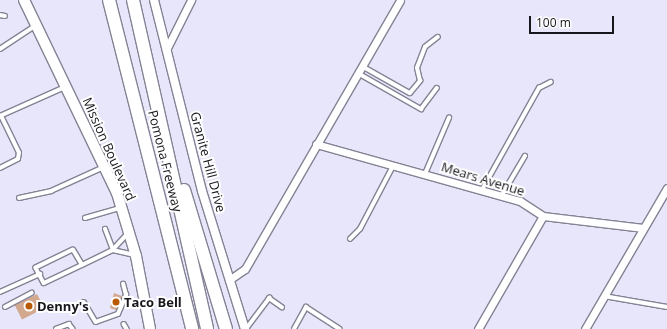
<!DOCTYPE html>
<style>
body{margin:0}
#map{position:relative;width:667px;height:329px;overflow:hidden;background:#e7e6fa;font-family:"Open Sans",sans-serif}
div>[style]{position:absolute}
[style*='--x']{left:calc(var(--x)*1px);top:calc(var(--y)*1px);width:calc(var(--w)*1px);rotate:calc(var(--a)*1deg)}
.building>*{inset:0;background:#d2a88f;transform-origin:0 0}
.roads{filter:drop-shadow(1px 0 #838394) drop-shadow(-1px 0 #838394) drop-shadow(0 1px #838394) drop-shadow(0 -1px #838394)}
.service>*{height:3.5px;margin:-1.75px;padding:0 1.75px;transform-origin:1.75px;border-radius:1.75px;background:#fff}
.minor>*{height:7px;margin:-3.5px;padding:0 3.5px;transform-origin:3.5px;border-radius:3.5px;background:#fff}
.tertiary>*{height:8px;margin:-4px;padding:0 4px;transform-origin:4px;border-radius:4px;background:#fff}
.primary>*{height:10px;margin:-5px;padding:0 5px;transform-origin:5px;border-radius:5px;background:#fff}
.motorway>*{height:12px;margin:-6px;padding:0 6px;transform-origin:6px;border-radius:6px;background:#fff}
.dots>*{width:11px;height:11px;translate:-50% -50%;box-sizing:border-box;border:2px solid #fff;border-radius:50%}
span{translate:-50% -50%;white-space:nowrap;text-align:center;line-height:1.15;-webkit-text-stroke:4px #fff;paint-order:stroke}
.street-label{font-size:13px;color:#16161c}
.poi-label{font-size:13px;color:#16161c;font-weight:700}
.left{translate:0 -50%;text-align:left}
.scale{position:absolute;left:529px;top:16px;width:85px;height:18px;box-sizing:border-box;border:2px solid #16161c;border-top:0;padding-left:5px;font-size:12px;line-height:14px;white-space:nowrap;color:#16161c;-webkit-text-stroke:3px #fff;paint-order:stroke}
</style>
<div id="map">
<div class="building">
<i style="clip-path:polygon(114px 293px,122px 296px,116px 310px,110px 308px)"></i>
<i style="left:37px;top:294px;width:16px;height:25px;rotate:63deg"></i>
</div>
<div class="roads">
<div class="service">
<i style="--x:0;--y:15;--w:5;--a:11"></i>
<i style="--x:0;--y:49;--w:42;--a:-33.3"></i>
<i style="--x:362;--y:66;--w:55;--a:29.4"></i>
<i style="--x:410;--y:93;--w:16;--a:-50"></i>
<i style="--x:420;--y:81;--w:13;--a:-103"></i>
<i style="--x:417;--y:68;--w:22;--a:-69"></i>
<i style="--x:425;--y:47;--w:16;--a:-38"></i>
<i style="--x:358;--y:73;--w:73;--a:29.7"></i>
<i style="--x:421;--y:109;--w:26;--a:-53"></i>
<i style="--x:0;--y:116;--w:71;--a:-24"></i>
<i style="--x:0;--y:168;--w:20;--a:-27"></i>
<i style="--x:18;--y:159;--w:6;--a:-81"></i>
<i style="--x:19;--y:153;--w:41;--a:-115.9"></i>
<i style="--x:425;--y:174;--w:61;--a:-66.8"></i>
<i style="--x:482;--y:190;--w:117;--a:-60.8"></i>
<i style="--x:539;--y:88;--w:13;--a:-27"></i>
<i style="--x:502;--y:195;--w:45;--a:-59.5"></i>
<i style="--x:19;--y:198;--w:33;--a:-12"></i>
<i style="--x:51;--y:191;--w:58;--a:-24.4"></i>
<i style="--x:85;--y:218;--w:37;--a:-16"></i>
<i style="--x:128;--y:234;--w:22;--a:133"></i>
<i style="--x:113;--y:250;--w:22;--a:13"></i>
<i style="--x:350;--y:239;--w:14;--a:-45"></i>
<i style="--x:360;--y:229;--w:69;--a:-62.3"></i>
<i style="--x:82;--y:265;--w:17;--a:-121"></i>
<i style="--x:73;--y:250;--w:41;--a:154.1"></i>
<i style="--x:36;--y:268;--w:17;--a:62"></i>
<i style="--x:44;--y:283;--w:42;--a:-25.3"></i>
<i style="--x:82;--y:265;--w:34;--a:-26"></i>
<i style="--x:113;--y:250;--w:22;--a:-111"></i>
<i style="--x:0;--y:292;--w:44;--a:-24.2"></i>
<i style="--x:604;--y:296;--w:64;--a:9.9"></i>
<i style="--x:84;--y:302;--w:23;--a:59"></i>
<i style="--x:96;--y:322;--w:23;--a:-20"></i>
<i style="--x:118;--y:314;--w:21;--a:-67"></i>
<i style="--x:126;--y:295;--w:11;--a:-105"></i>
<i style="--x:5;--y:307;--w:30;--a:-28"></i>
<i style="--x:124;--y:324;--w:6;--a:59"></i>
<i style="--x:56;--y:329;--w:14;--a:-21"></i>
<i style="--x:69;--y:324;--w:6;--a:51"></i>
<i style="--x:246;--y:329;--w:39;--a:-53"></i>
<i style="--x:269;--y:298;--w:16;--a:35"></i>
<i style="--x:294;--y:329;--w:25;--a:-61"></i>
<i style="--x:306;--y:307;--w:40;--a:32.9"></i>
</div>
<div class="minor">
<i style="--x:167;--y:48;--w:54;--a:-63.4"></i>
<i style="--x:316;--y:144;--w:212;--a:15.6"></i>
<i style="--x:520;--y:201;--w:27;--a:33"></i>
<i style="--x:543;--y:216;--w:101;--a:6.8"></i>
<i style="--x:229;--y:280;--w:19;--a:-35"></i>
<i style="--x:245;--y:269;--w:310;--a:-60"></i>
<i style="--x:478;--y:329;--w:130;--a:-60.1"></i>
<i style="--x:585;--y:329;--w:163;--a:-59.8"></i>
</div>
<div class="tertiary">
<i style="--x:154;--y:0;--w:197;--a:75.9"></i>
<i style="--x:202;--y:191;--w:145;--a:72.7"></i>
</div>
<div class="primary">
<i style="--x:24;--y:0;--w:214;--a:64.3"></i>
<i style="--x:117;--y:193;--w:66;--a:73.2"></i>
<i style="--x:136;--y:256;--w:74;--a:79.1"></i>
</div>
<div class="motorway">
<i style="--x:109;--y:0;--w:339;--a:75.8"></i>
<i style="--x:133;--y:0;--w:337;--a:77.3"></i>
<i style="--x:184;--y:190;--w:145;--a:73.2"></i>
</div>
</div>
<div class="dots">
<i style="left:116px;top:302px;background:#b75a02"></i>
<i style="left:29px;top:306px;background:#b75a02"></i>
</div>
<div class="street-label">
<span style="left:109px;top:149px;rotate:66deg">Mission Boulevard</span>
<span style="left:165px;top:161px;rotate:76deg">Pomona Freeway</span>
<span style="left:208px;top:162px;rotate:75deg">Granite Hill Drive</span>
<span style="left:483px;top:179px;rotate:17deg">Mears Avenue</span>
</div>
<div class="poi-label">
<span class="left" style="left:124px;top:302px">Taco Bell</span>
<span class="left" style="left:37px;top:306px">Denny's</span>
</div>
<div class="scale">100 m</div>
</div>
